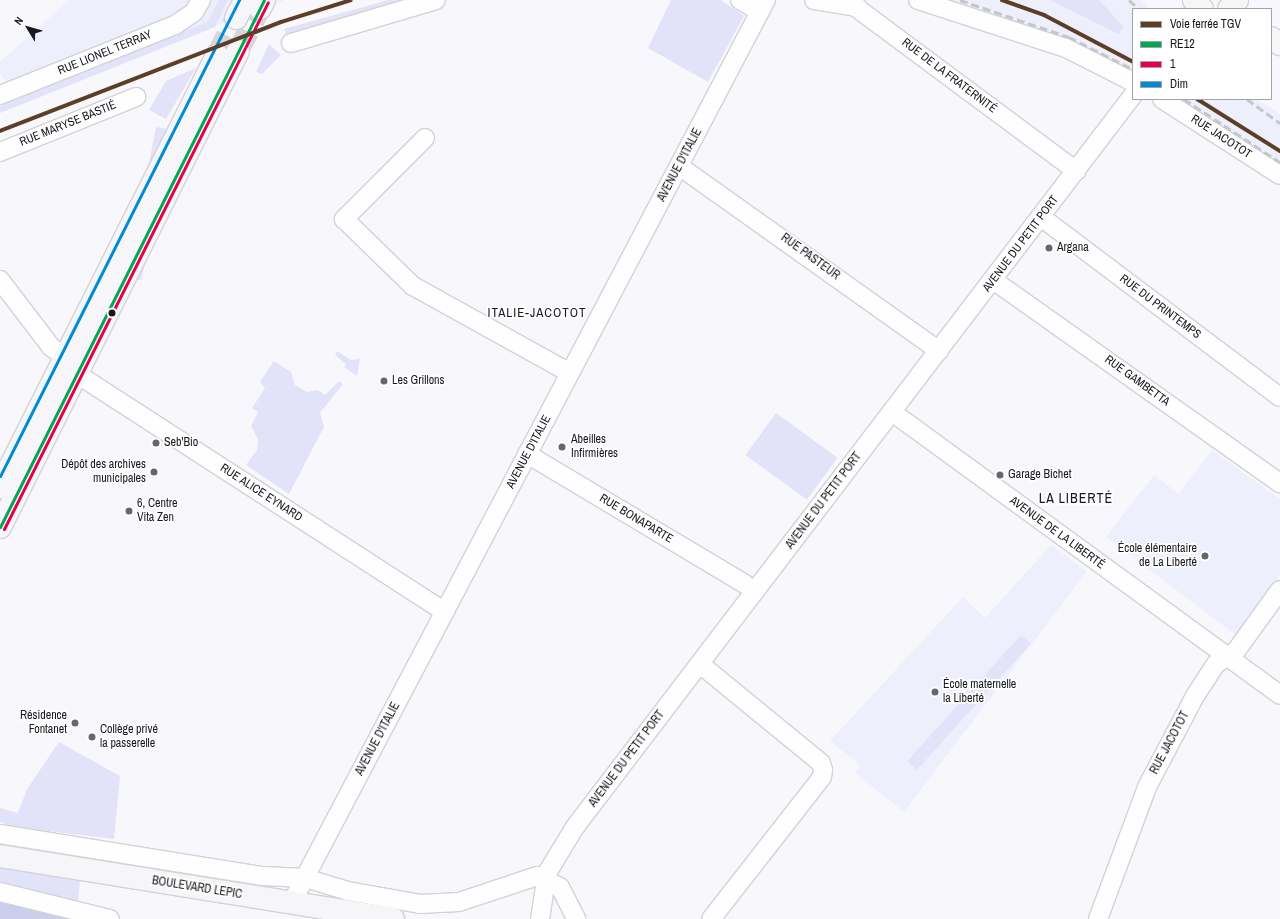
<!DOCTYPE html>
<meta charset="utf-8">
<style>
body{margin:0}
#map{position:relative;width:1280px;height:919px;overflow:hidden;background:#f7f7fc;font-family:"Archivo Narrow",sans-serif}
div>[style]{position:absolute}
[style*='--x']{left:calc(var(--x)*1px);top:calc(var(--y)*1px);width:calc(var(--w)*1px);rotate:calc(var(--a)*1deg)}
.built>*{inset:0;background:#eeeffd}
.green>*{inset:0;background:#e2e3f9;transform-origin:0 0}
.forest>*{inset:0;background:#ccceee}
.major-tunnel>*{height:22px;margin-top:-11px;transform-origin:0;background:repeating-linear-gradient(90deg,#d6d6db 0 22px,transparent 0 33px)}
.roads{filter:drop-shadow(1px 0 #d2d2d7) drop-shadow(-1px 0 #d2d2d7) drop-shadow(0 1px #d2d2d7) drop-shadow(0 -1px #d2d2d7)}
.minor>*{height:18px;margin:-9px;padding:0 9px;transform-origin:9px;border-radius:9px;background:#fefeff}
.major>*{height:22px;margin:-11px;padding:0 11px;transform-origin:11px;border-radius:11px;background:#f6f6f9}
.rail>*{height:3px;margin-top:-1.5px;transform-origin:0;background:repeating-linear-gradient(90deg,#c6c6c7 0 8px,transparent 0 12px)}
.bus-1>*{height:3px;margin:-1.5px;padding:0 1.5px;transform-origin:1.5px;border-radius:1.5px;background:#00a651}
.bus-2>*{height:3px;margin:-1.5px;padding:0 1.5px;transform-origin:1.5px;border-radius:1.5px;background:#e5004c}
.bus-3>*{height:3px;margin:-1.5px;padding:0 1.5px;transform-origin:1.5px;border-radius:1.5px;background:#008bd2}
.rail-1>*{height:4px;margin:-2px;padding:0 2px;transform-origin:2px;border-radius:2px;background:#5c3e26}
.dots>*{width:11px;height:11px;translate:-50% -50%;box-sizing:border-box;border:2px solid #fff;border-radius:50%}
span{translate:-50% -50%;white-space:nowrap;text-align:center;line-height:1.15;-webkit-text-stroke:3.5px #fff;paint-order:stroke}
.street-label{font-size:12px;color:#18181d}
.poi-label{font-size:12px;color:#18181d}
.left{translate:0 -50%;text-align:left}
.right{translate:-100% -50%;text-align:right}
.neighbourhood-label{font-size:13px;color:#18181d;letter-spacing:1px}
.quarter-label{font-size:14px;color:#18181d;letter-spacing:1px}
.legend{position:absolute;left:1132px;top:8px;width:140px;height:92px;box-sizing:border-box;background:#fff;border:1px solid #a3a3a5;margin:0;padding:5px 7px;list-style:none;font-size:12px;color:#18181d}
.legend li{display:flex;align-items:center;gap:8px;height:20px}
.legend b{width:20px;border:1px solid #a3a3a5}
.north{position:absolute;left:8px;top:8px;width:40px;height:40px;-webkit-text-stroke:3px #fff;paint-order:stroke;rotate:307deg;font-size:11px;font-weight:700;line-height:16px;text-align:center;color:#18181d}
.north::after{content:'';display:block;margin:auto;width:14px;height:18px;background:#18181d;clip-path:polygon(50% 0,100% 100%,50% 72%,0 100%)}
</style>
<div id="map">
<div class="built">
<i style="clip-path:polygon(69px 0,285px 0,21px 99px,0 74px,0 62px)"></i>
<i style="clip-path:polygon(940px 0,1050px 0,1117px 34px,1123px 26px,1099px 0,1141px 0,1150px 9px,1133px 9px,1133px 75px)"></i>
<i style="clip-path:polygon(1173px 99px,1256px 99px,1280px 114px,1280px 169px)"></i>
<i style="clip-path:polygon(1212px 450px,1280px 499px,1280px 574px,1237px 636px,1106px 537px,1154px 475px,1179px 494px)"></i>
<i style="clip-path:polygon(1051px 545px,1087px 571px,904px 812px,855px 773px,860px 765px,830px 741px,963px 597px,985px 618px)"></i>
</div>
<div class="green">
<i style="clip-path:polygon(219px 0,228px 0,215px 27px,0 113px,0 106px,207px 22px)"></i>
<i style="clip-path:polygon(389px 0,420px 0,288px 40px,284px 29px)"></i>
<i style="clip-path:polygon(671px 0,721px 0,744px 16px,708px 82px,648px 48px)"></i>
<i style="clip-path:polygon(1050px 0,1099px 0,1124px 27px,1118px 34px)"></i>
<i style="clip-path:polygon(269px 44px,281px 55px,262px 74px,256px 72px)"></i>
<i style="clip-path:polygon(196px 68px,166px 119px,149px 110px,166px 81px)"></i>
<i style="left:156px;top:127px;width:15px;height:153px;rotate:11deg"></i>
<i style="clip-path:polygon(337px 351px,351px 360px,360px 359px,357px 376px,344px 367px,346px 364px,335px 355px)"></i>
<i style="clip-path:polygon(274px 361px,291px 372px,295px 385px,307px 392px,318px 390px,325px 395px,339px 381px,343px 384px,320px 413px,324px 427px,289px 494px,246px 465px,257px 450px,258px 439px,251px 426px,258px 412px,252px 408px,265px 388px,260px 382px)"></i>
<i style="left:776px;top:413px;width:76px;height:52px;rotate:36deg"></i>
<i style="left:1021px;top:635px;width:13px;height:170px;rotate:42deg"></i>
<i style="clip-path:polygon(59px 742px,120px 776px,114px 839px,14px 827px,0 822px,0 808px,18px 813px,27px 789px)"></i>
<i style="clip-path:polygon(0 866px,80px 881px,78px 901px,0 883px)"></i>
</div>
<div class="forest">
<i style="clip-path:polygon(0 900px,104px 919px,0 919px)"></i>
</div>
<div class="major-tunnel">
<i style="--x:238;--y:51;--w:48;--a:-62.9"></i>
<i style="--x:217;--y:55;--w:42;--a:-62.8"></i>
</div>
<div class="roads">
<div class="minor">
<i style="--x:740;--y:0;--w:23;--a:31"></i>
<i style="--x:814;--y:0;--w:44;--a:9.2"></i>
<i style="--x:846;--y:0;--w:287;--a:36.6"></i>
<i style="--x:918;--y:0;--w:156;--a:18"></i>
<i style="--x:1066;--y:48;--w:75;--a:26.9"></i>
<i style="--x:291;--y:43;--w:151;--a:-16.5"></i>
<i style="--x:0;--y:95;--w:188;--a:-21.8"></i>
<i style="--x:175;--y:25;--w:23;--a:-34"></i>
<i style="--x:194;--y:12;--w:14;--a:-60"></i>
<i style="--x:1162;--y:99;--w:140;--a:32.8"></i>
<i style="--x:425;--y:138;--w:115;--a:135"></i>
<i style="--x:344;--y:219;--w:96;--a:44.2"></i>
<i style="--x:413;--y:286;--w:179;--a:29"></i>
<i style="--x:0;--y:152;--w:147;--a:-22"></i>
<i style="--x:679;--y:166;--w:319;--a:35.4"></i>
<i style="--x:1041;--y:217;--w:299;--a:37"></i>
<i style="--x:0;--y:280;--w:84;--a:52.7"></i>
<i style="--x:51;--y:347;--w:17;--a:36"></i>
<i style="--x:993;--y:280;--w:352;--a:35.3"></i>
<i style="--x:77;--y:374;--w:438;--a:32.9"></i>
<i style="--x:892;--y:412;--w:480;--a:36.1"></i>
<i style="--x:527;--y:454;--w:254;--a:30.8"></i>
<i style="--x:700;--y:664;--w:156;--a:39.3"></i>
<i style="--x:821;--y:763;--w:7;--a:74"></i>
<i style="--x:823;--y:770;--w:7;--a:98"></i>
<i style="--x:822;--y:777;--w:180;--a:128"></i>
<i style="--x:0;--y:834;--w:266;--a:9.1"></i>
<i style="--x:263;--y:876;--w:42;--a:2.7"></i>
<i style="--x:305;--y:878;--w:45;--a:16.8"></i>
<i style="--x:348;--y:891;--w:73;--a:10.2"></i>
<i style="--x:420;--y:904;--w:39;--a:-3"></i>
<i style="--x:459;--y:902;--w:82;--a:-18.4"></i>
<i style="--x:537;--y:876;--w:25;--a:26"></i>
<i style="--x:560;--y:887;--w:36;--a:63"></i>
<i style="--x:0;--y:892;--w:113;--a:13.8"></i>
<i style="--x:291;--y:904;--w:1021;--a:-62.28"></i>
<i style="--x:540;--y:919;--w:47;--a:-81.3"></i>
<i style="--x:547;--y:873;--w:54;--a:-58.7"></i>
<i style="--x:575;--y:827;--w:920;--a:-52.68"></i>
<i style="--x:1098;--y:919;--w:141;--a:-69.6"></i>
<i style="--x:1147;--y:787;--w:103;--a:-62.2"></i>
<i style="--x:1195;--y:696;--w:38;--a:-57"></i>
<i style="--x:1216;--y:664;--w:24;--a:-33"></i>
<i style="--x:1236;--y:651;--w:75;--a:-54.2"></i>
</div>
<div class="major">
<i style="--x:1194;--y:0;--w:12;--a:48"></i>
<i style="--x:260;--y:8;--w:9;--a:-63"></i>
<i style="--x:1229;--y:9;--w:12;--a:-48"></i>
<i style="--x:236;--y:18;--w:20;--a:-63"></i>
<i style="--x:1271;--y:38;--w:11;--a:34"></i>
<i style="--x:0;--y:487;--w:483;--a:-63.3"></i>
<i style="--x:0;--y:527;--w:532;--a:-63.43"></i>
<i style="--x:0;--y:856;--w:398;--a:9.1"></i>
</div>
</div>
<div class="rail">
<i style="--x:960;--y:0;--w:115;--a:18.7"></i>
<i style="--x:1069;--y:37;--w:72;--a:26.6"></i>
<i style="--x:1129;--y:0;--w:13;--a:42"></i>
<i style="--x:1184;--y:99;--w:115;--a:33.3"></i>
<i style="--x:1247;--y:99;--w:41;--a:36"></i>
</div>
<div class="bus-1">
<i style="--x:0;--y:527;--w:589;--a:-63.39"></i>
</div>
<div class="bus-2">
<i style="--x:4;--y:529;--w:589;--a:-63.39"></i>
</div>
<div class="bus-3">
<i style="--x:0;--y:476;--w:533;--a:-63.34"></i>
</div>
<div class="rail-1">
<i style="--x:1002;--y:0;--w:45;--a:19.7"></i>
<i style="--x:1044;--y:15;--w:101;--a:27.8"></i>
<i style="--x:1197;--y:99;--w:98;--a:32.1"></i>
<i style="--x:0;--y:131;--w:301;--a:-21.2"></i>
<i style="--x:281;--y:22;--w:73;--a:-17.4"></i>
</div>
<div class="dots">
<i style="left:1049px;top:248px;background:#66666b"></i>
<i style="left:112px;top:313px;background:#18181d"></i>
<i style="left:384px;top:381px;background:#66666b"></i>
<i style="left:156px;top:443px;background:#66666b"></i>
<i style="left:562px;top:447px;background:#66666b"></i>
<i style="left:154px;top:472px;background:#66666b"></i>
<i style="left:1000px;top:475px;background:#66666b"></i>
<i style="left:129px;top:511px;background:#66666b"></i>
<i style="left:1205px;top:556px;background:#66666b"></i>
<i style="left:935px;top:692px;background:#66666b"></i>
<i style="left:75px;top:723px;background:#66666b"></i>
<i style="left:92px;top:737px;background:#66666b"></i>
</div>
<div class="street-label">
<span style="left:105px;top:53px;rotate:-22deg">RUE LIONEL TERRAY</span>
<span style="left:949px;top:76px;rotate:37deg">RUE DE LA FRATERNITÉ</span>
<span style="left:68px;top:124px;rotate:-22deg">RUE MARYSE BASTIÉ</span>
<span style="left:1221px;top:137px;rotate:33deg">RUE JACOTOT</span>
<span style="left:680px;top:165px;rotate:-62deg">AVENUE D'ITALIE</span>
<span style="left:1021px;top:244px;rotate:-53deg">AVENUE DU PETIT PORT</span>
<span style="left:810px;top:257px;rotate:36deg">RUE PASTEUR</span>
<span style="left:1160px;top:307px;rotate:37deg">RUE DU PRINTEMPS</span>
<span style="left:1137px;top:381px;rotate:36deg">RUE GAMBETTA</span>
<span style="left:529px;top:452px;rotate:-62deg">AVENUE D'ITALIE</span>
<span style="left:261px;top:493px;rotate:33deg">RUE ALICE EYNARD</span>
<span style="left:824px;top:501px;rotate:-53deg">AVENUE DU PETIT PORT</span>
<span style="left:636px;top:519px;rotate:31deg">RUE BONAPARTE</span>
<span style="left:1057px;top:533px;rotate:36deg">AVENUE DE LA LIBERTÉ</span>
<span style="left:378px;top:739px;rotate:-62deg">AVENUE D'ITALIE</span>
<span style="left:1170px;top:743px;rotate:-62deg">RUE JACOTOT</span>
<span style="left:627px;top:759px;rotate:-53deg">AVENUE DU PETIT PORT</span>
<span style="left:197px;top:888px;rotate:9deg">BOULEVARD LEPIC</span>
</div>
<div class="poi-label">
<span class="left" style="left:1057px;top:248px">Argana</span>
<span class="left" style="left:392px;top:381px">Les Grillons</span>
<span class="left" style="left:571px;top:447px">Abeilles<br>Infirmières</span>
<span class="left" style="left:164px;top:443px">Seb'Bio</span>
<span class="right" style="left:146px;top:472px">Dépôt des archives<br>municipales</span>
<span class="left" style="left:1008px;top:475px">Garage Bichet</span>
<span class="left" style="left:137px;top:511px">6, Centre<br>Vita Zen</span>
<span class="right" style="left:1197px;top:556px">École élémentaire<br>de La Liberté</span>
<span class="left" style="left:943px;top:692px">École maternelle<br>la Liberté</span>
<span class="right" style="left:67px;top:723px">Résidence<br>Fontanet</span>
<span class="left" style="left:100px;top:737px">Collège privé<br>la passerelle</span>
</div>
<div class="neighbourhood-label">
<span style="left:537px;top:313px">ITALIE-JACOTOT</span>
</div>
<div class="quarter-label">
<span style="left:1076px;top:498px">LA LIBERTÉ</span>
</div>
<ul class="legend">
<li><b style="height:5px;background:#5c3e26"></b>Voie ferrée TGV</li>
<li><b style="height:5px;background:#00a651"></b>RE12</li>
<li><b style="height:5px;background:#e5004c"></b>1</li>
<li><b style="height:5px;background:#008bd2"></b>Dim</li>
</ul>
<div class="north">N</div>
</div>
